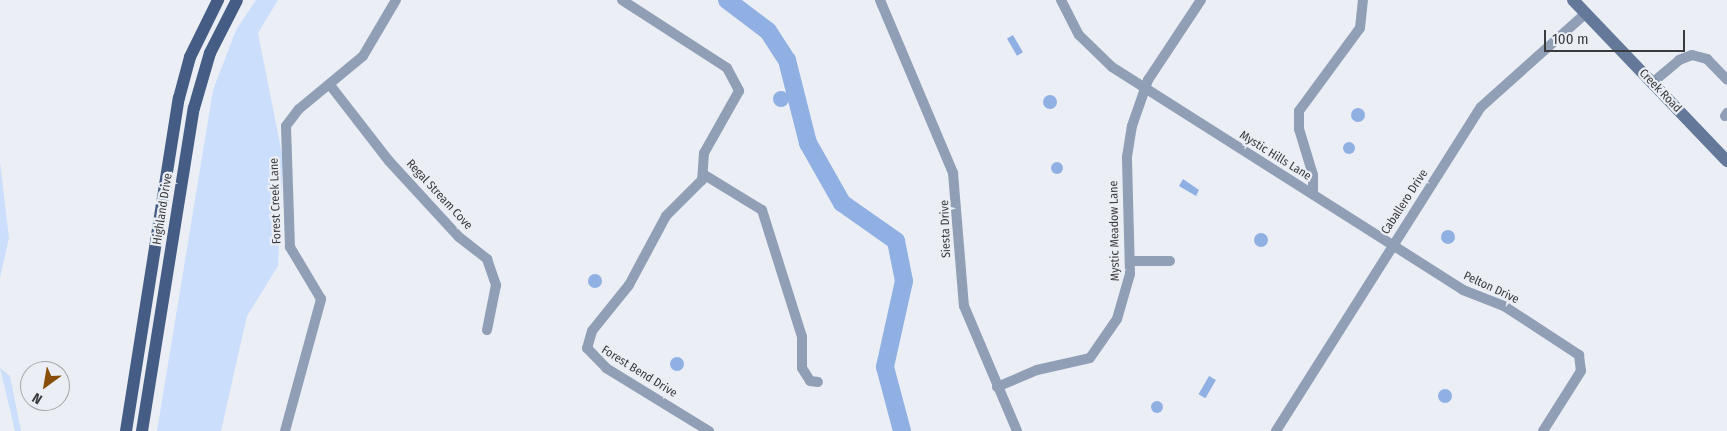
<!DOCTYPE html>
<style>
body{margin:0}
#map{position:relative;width:1727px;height:431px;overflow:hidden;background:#ebeff5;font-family:"Fira Sans Condensed",sans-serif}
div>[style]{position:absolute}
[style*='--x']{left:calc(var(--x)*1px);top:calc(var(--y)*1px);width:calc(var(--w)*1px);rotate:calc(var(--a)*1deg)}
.green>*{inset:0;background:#cbdefb}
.water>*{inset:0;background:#90b0e3;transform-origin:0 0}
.round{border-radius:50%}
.river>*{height:18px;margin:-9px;padding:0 9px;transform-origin:9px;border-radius:9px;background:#90b0e3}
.street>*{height:10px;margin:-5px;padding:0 5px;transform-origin:5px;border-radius:5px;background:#919fb6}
.secondary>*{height:12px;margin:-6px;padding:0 6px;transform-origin:6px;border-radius:6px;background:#647999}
.primary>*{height:12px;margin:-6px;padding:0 6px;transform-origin:6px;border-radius:6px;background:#455d84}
span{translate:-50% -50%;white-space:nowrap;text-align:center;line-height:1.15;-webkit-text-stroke:4.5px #ebeff5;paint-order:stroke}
.street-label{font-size:12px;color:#3a3b3e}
.north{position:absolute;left:20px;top:361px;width:50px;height:50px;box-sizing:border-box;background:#ebeff5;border:1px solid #a4a7ac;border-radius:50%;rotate:212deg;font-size:14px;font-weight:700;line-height:20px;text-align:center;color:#3a3b3e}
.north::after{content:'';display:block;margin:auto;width:18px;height:22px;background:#894e0a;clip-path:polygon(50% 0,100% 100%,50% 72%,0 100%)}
.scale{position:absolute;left:1544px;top:30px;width:141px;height:22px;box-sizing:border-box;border:2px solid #3a3b3e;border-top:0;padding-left:6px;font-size:15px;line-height:18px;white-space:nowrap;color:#3a3b3e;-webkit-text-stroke:4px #ebeff5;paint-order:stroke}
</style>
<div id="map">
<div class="green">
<i style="clip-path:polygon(256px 0,278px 0,258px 33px,283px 159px,278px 266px,247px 316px,221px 431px,157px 431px,213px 90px,236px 30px)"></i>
<i style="clip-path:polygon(0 162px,9px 238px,0 278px)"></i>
<i style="clip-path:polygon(0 368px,10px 376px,21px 431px,15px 431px)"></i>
</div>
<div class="water">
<i style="left:1013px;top:35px;width:20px;height:7px;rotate:60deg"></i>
<i class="round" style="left:773px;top:91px;width:16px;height:16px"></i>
<i class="round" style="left:1043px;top:95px;width:14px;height:14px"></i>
<i class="round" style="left:1351px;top:108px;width:14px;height:14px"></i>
<i class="round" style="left:1343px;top:142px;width:12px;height:12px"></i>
<i class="round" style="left:1051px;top:162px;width:12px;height:12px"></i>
<i style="clip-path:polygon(1183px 179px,1199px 190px,1196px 196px,1179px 186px)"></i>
<i class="round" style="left:1441px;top:230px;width:14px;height:14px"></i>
<i class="round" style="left:1254px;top:233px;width:14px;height:14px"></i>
<i class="round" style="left:588px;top:274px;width:14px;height:14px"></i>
<i class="round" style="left:670px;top:357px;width:14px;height:14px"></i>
<i style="left:1209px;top:376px;width:8px;height:21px;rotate:30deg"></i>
<i class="round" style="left:1438px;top:389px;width:14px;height:14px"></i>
<i class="round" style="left:1151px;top:401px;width:12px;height:12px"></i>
</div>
<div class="river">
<i style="--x:727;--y:0;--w:51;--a:37.1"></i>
<i style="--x:768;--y:31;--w:35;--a:57"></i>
<i style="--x:787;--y:60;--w:86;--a:75.8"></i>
<i style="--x:808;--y:143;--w:69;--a:60.5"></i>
<i style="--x:842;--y:203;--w:66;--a:35.1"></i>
<i style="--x:896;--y:241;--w:41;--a:78.7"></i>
<i style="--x:904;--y:281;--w:88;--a:102.5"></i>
<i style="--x:885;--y:367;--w:66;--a:75.1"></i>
</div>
<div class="street">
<i style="--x:622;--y:0;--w:125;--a:32.9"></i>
<i style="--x:727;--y:68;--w:26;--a:62"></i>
<i style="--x:739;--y:91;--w:71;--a:119.4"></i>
<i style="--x:704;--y:153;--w:27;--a:94"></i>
<i style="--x:702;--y:180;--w:51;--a:135"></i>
<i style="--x:666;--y:216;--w:78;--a:118.2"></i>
<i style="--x:629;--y:285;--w:59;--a:128.8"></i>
<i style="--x:592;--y:331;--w:18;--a:106"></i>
<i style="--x:587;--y:348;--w:28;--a:46"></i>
<i style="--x:606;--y:368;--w:121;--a:31.5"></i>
<i style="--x:880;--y:0;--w:188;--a:67.1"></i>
<i style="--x:953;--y:173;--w:133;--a:85.3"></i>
<i style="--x:964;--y:306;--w:136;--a:67"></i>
<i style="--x:1061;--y:0;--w:39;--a:63"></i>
<i style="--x:1079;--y:35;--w:46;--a:44.1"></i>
<i style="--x:1112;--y:67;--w:416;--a:32.4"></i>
<i style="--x:1463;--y:290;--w:44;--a:21.3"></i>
<i style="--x:1504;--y:306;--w:90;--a:33.2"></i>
<i style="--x:1579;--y:355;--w:16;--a:83"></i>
<i style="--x:1581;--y:371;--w:71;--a:122.3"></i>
<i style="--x:1652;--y:83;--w:35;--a:-40"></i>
<i style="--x:1679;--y:60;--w:14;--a:-21"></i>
<i style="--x:1692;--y:55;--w:16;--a:15"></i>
<i style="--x:1707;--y:59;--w:29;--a:46"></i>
<i style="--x:330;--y:85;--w:96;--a:52.2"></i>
<i style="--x:389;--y:161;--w:103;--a:47.4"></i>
<i style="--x:459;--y:237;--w:36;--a:38"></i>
<i style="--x:487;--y:259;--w:28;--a:71"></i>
<i style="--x:496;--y:285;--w:46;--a:101.3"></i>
<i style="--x:1725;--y:116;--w:4;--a:-56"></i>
<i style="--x:703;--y:174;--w:69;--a:31.4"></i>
<i style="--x:762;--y:210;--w:133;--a:72.5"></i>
<i style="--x:802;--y:337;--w:31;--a:90"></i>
<i style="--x:802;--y:368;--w:15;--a:58"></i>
<i style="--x:810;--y:381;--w:8;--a:7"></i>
<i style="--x:1313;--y:194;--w:19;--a:-90"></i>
<i style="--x:1313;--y:175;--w:48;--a:-106.9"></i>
<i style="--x:1299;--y:129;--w:18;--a:-90"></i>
<i style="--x:1299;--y:111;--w:103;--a:-53.7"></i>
<i style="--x:1360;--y:28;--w:28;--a:-84"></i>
<i style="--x:1130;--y:261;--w:40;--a:0"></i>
<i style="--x:997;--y:387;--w:43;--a:-23"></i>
<i style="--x:1037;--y:370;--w:54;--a:-12.8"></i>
<i style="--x:1090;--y:358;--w:47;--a:-55.3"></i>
<i style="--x:1117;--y:319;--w:47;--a:-73.9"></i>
<i style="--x:1130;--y:274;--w:117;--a:-91.5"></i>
<i style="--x:1127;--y:157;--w:31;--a:-81"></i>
<i style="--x:1132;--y:126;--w:49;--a:-70.8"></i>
<i style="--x:1148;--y:80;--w:96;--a:-56.5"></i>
<i style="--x:285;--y:431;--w:137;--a:-74.7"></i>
<i style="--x:321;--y:299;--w:61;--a:-120.8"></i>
<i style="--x:290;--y:247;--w:121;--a:-91.9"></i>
<i style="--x:286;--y:126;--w:21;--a:-53"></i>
<i style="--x:299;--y:109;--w:83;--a:-39.6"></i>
<i style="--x:363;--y:56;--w:65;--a:-59.5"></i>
<i style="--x:1276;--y:431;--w:383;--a:-57.7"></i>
<i style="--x:1481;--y:107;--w:141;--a:-41.8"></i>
</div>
<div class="secondary">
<i style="--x:1573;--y:0;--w:223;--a:46.3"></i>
</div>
<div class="primary">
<i style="--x:126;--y:431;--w:337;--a:-81"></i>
<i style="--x:179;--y:98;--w:42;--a:-75"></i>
<i style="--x:190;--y:57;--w:64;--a:-63.8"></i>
<i style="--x:142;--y:431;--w:327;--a:-80.9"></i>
<i style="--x:194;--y:108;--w:57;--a:-73.8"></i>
<i style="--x:210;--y:53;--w:59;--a:-63"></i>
</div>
<div class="street-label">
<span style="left:1660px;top:91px;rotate:46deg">Creek Road</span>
<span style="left:1275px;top:156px;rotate:32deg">Mystic Hills Lane</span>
<span style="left:439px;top:195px;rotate:47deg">Regal Stream Cove</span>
<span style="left:276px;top:201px;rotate:-92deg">Forest Creek Lane</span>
<span style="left:1405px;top:202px;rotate:-57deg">Caballero Drive</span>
<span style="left:163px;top:209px;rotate:-81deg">Highland Drive</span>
<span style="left:946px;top:229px;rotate:-92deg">Siesta Drive</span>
<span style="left:1115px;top:231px;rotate:-91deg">Mystic Meadow Lane</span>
<span style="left:1491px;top:288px;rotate:25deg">Pelton Drive</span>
<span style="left:639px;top:372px;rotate:32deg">Forest Bend Drive</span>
</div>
<div class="north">N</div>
<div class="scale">100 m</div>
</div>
